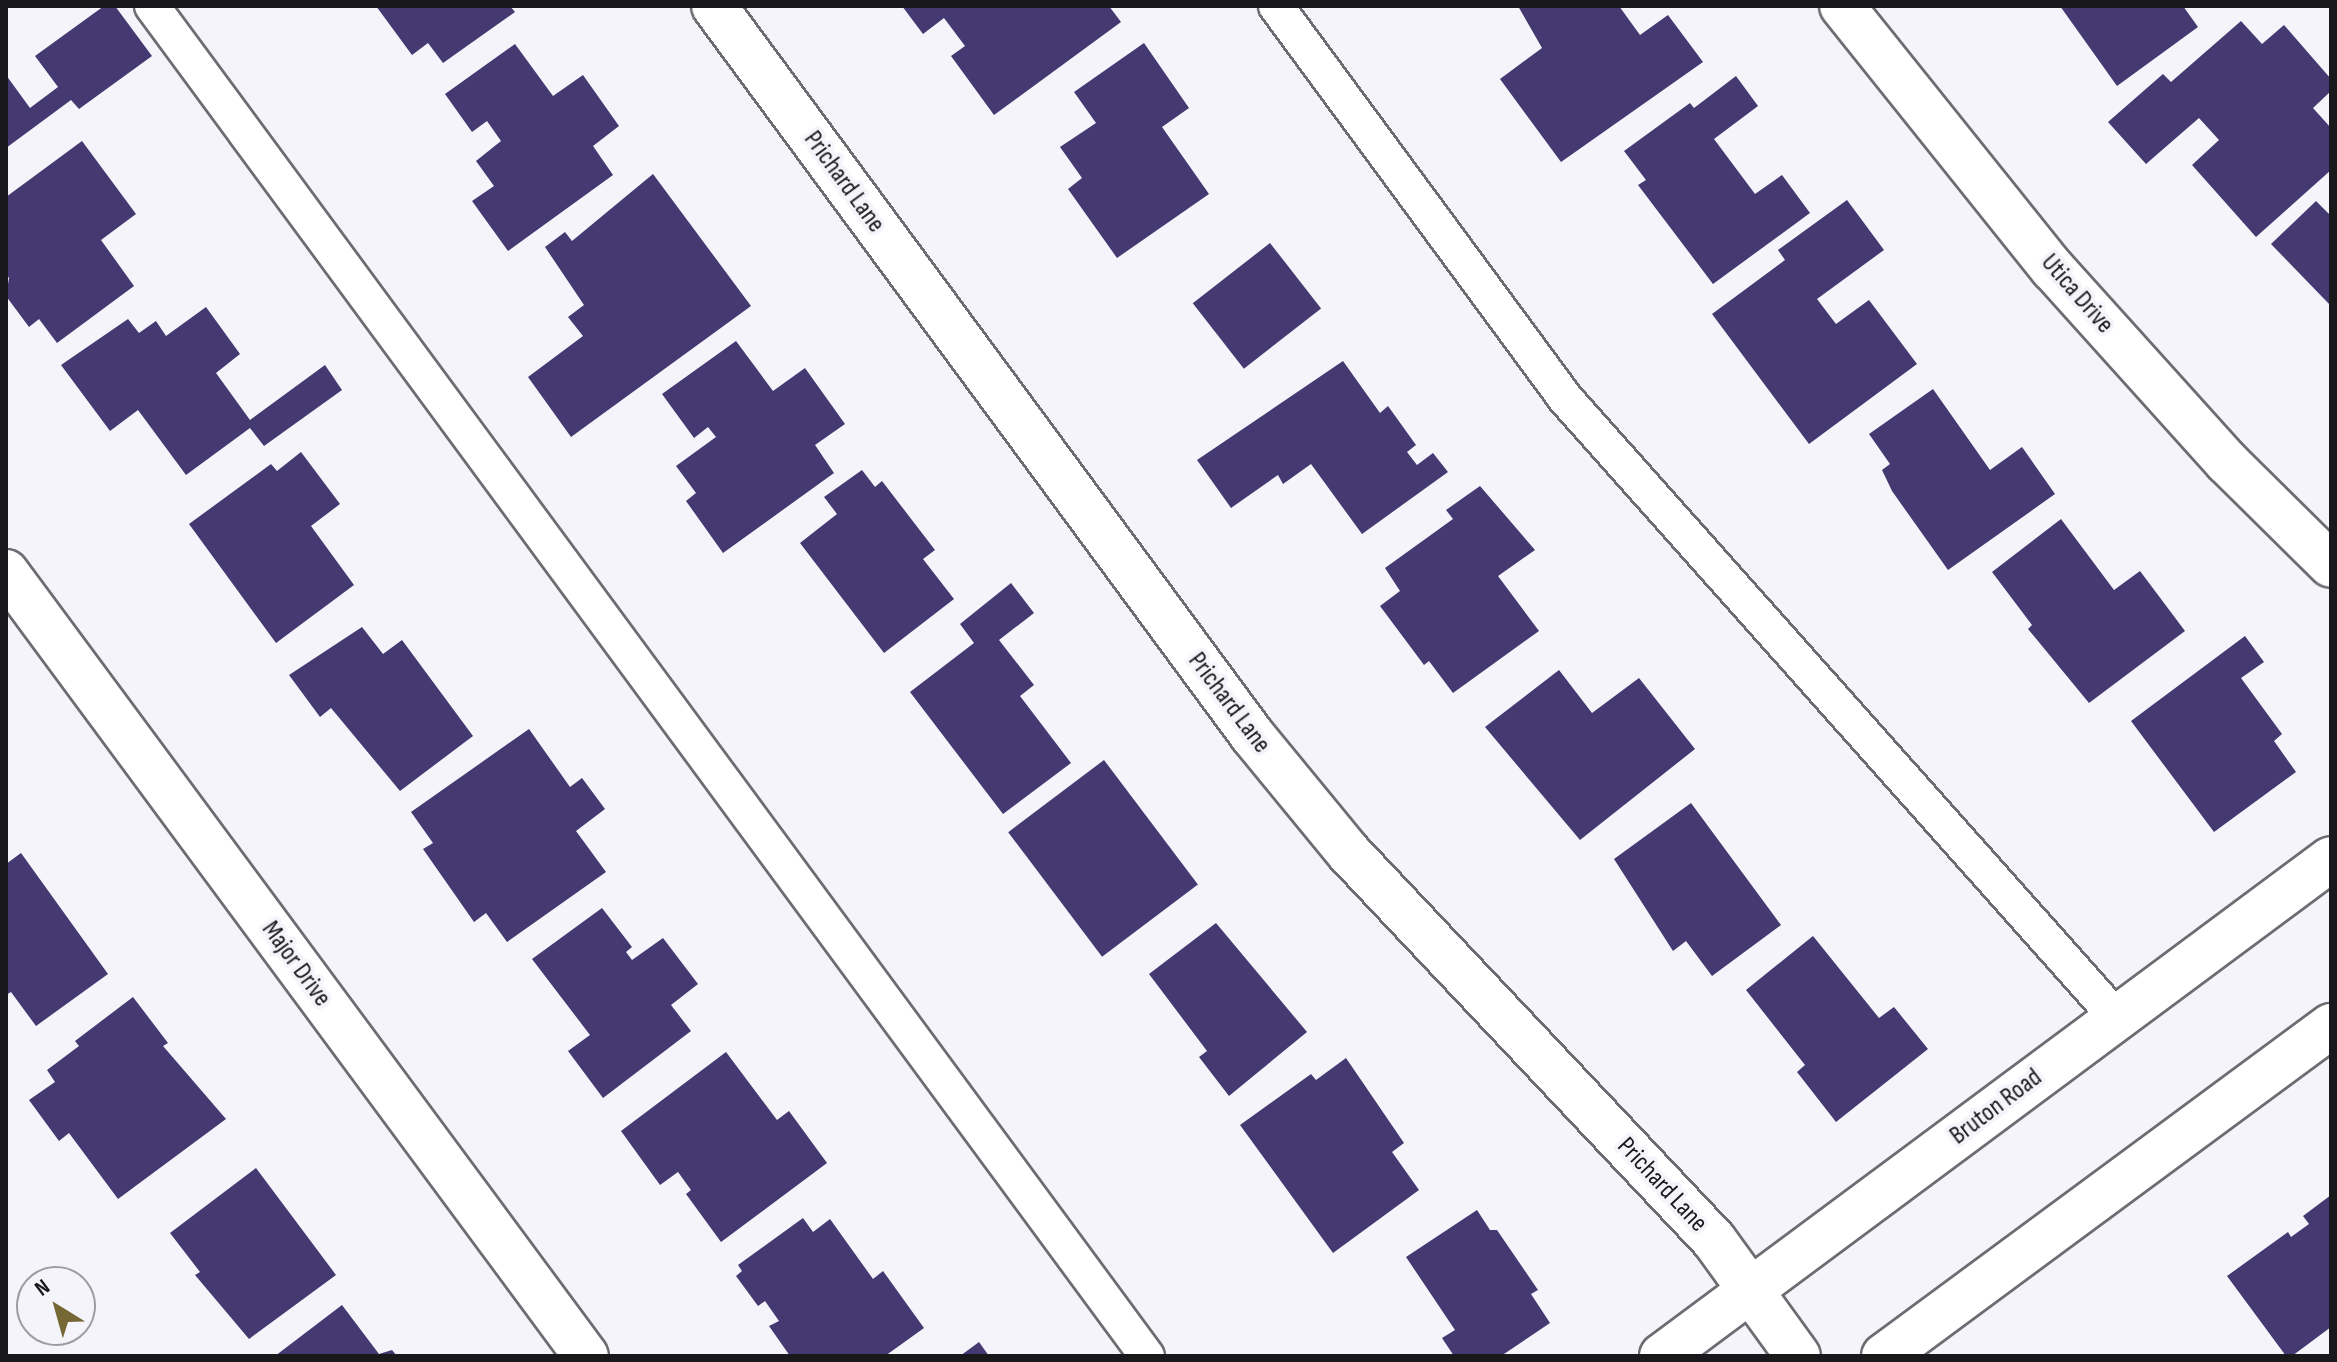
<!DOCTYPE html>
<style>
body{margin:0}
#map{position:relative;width:2337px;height:1362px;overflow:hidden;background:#f5f4fb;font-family:"Sofia Sans Condensed",sans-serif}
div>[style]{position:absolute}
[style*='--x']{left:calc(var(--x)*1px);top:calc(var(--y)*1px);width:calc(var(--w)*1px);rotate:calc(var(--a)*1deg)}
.building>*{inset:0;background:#443970;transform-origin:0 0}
.roads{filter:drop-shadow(2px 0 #6d6c72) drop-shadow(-2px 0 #6d6c72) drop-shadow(0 2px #6d6c72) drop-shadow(0 -2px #6d6c72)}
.service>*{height:34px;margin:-17px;padding:0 17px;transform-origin:17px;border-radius:17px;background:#fff}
.minor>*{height:44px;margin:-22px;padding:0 22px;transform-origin:22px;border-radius:22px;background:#fff}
.tertiary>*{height:44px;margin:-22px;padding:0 22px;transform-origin:22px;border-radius:22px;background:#fff}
.secondary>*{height:44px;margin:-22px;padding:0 22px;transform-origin:22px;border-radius:22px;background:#fff}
span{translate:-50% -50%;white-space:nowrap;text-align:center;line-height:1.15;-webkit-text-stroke:8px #f5f4fb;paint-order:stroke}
.street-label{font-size:26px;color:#19191b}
.frame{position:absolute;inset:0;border:8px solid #19191b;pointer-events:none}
.north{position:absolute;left:16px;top:1266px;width:80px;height:80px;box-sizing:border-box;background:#f5f4fb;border:2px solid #9d9ca1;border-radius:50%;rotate:323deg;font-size:22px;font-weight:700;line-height:32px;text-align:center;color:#19191b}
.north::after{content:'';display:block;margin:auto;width:28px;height:36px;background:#756835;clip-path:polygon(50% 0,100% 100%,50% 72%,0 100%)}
</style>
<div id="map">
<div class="building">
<i style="clip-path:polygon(104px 6px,115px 6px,152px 56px,79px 109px,71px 100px,6px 148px,6px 75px,30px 108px,58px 87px,35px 56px)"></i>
<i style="clip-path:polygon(376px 6px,510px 6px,515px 12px,443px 63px,428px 43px,412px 55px)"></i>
<i style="clip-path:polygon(902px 6px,1109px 6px,1121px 22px,994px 115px,951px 56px,965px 46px,944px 18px,923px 34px)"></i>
<i style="clip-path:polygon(1518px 6px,1619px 6px,1640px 35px,1668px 15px,1703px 62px,1561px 162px,1500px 79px,1542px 48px)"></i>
<i style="clip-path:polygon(2060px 6px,2183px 6px,2198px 27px,2117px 86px)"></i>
<i style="clip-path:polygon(2241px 21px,2262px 44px,2284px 25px,2331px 79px,2331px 91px,2313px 108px,2331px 128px,2331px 170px,2256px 237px,2192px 165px,2219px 140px,2199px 118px,2146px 164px,2108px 122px,2163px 74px,2171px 82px)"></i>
<i style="clip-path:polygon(1144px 43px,1189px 108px,1162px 127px,1209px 194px,1117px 258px,1068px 189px,1082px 178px,1060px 147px,1096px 123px,1074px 92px)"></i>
<i style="clip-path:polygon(515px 44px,553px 96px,583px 75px,619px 126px,593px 146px,613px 175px,508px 251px,472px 201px,494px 186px,476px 161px,501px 141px,487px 121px,472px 132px,445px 94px)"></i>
<i style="clip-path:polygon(1736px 76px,1758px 106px,1714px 139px,1755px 194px,1782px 175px,1810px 213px,1713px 284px,1638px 185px,1646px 180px,1624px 151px,1690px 103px,1694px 108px)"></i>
<i style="clip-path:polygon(82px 141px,136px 214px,101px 240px,134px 286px,57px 343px,39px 319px,29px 327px,6px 296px,9px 278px,6px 274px,6px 197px)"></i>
<i style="clip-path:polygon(653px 174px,751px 306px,571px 437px,528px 377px,583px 336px,568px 317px,584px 305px,545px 247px,565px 232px,572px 241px)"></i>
<i style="clip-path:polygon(1847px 200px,1884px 250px,1817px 299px,1836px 324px,1869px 300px,1917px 364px,1809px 444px,1712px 314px,1785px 260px,1778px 250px)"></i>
<i style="clip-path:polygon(2316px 201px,2331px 216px,2331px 306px,2271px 244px)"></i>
<i style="left:1270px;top:243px;width:83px;height:98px;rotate:52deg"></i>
<i style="clip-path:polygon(206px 307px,240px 354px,216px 373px,250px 420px,325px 365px,342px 390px,264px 446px,250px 428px,186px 475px,138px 410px,110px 431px,61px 365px,128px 319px,139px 333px,156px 321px,166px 336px)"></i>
<i style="clip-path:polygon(736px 341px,773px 391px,805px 368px,845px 424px,815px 445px,834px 473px,723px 553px,686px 501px,696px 493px,676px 466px,716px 437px,708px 427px,694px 438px,662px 394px)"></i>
<i style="clip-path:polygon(1343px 361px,1380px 413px,1388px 406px,1416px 445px,1407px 452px,1417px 465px,1433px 453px,1448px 472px,1362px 534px,1311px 464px,1283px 484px,1278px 475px,1231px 508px,1197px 460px)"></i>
<i style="clip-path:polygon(1933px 389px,1990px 470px,2022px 447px,2055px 494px,1948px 570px,1892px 491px,1882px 470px,1890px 464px,1869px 434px)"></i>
<i style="clip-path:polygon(301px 452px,340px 504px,311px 526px,354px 585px,276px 643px,189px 524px,271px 464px,277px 471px)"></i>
<i style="clip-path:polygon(862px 470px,875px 487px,882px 481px,935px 550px,923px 559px,954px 599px,884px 653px,800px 543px,837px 514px,824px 497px)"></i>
<i style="clip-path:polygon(1480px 486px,1535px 550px,1498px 576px,1539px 631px,1453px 693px,1429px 661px,1424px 665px,1380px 606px,1400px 591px,1385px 568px,1453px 519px,1446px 510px)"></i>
<i style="clip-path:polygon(2061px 519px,2114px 590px,2140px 571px,2185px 631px,2089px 703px,2028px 629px,2032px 625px,1992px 572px)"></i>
<i style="clip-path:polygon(1011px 583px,1034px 613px,999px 640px,1034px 685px,1020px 696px,1071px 763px,1003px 814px,910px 692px,974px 643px,960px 624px)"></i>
<i style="clip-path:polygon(362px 627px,383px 654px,402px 640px,473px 736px,400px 791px,331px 708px,320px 717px,289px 675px)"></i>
<i style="clip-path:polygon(2245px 636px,2264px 662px,2241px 678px,2282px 734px,2274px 741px,2296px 772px,2214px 832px,2131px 721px)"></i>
<i style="clip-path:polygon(1559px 670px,1592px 713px,1639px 678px,1695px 749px,1580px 840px,1485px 727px)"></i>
<i style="clip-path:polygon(529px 729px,570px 787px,582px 778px,605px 809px,576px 831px,606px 872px,507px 942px,486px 913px,474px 922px,423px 849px,433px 843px,411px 812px)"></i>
<i style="left:1104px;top:760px;width:156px;height:120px;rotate:53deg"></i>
<i style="clip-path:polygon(1691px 803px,1781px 925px,1712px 976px,1686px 941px,1673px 951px,1614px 859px)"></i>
<i style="clip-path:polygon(21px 853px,108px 974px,36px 1026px,11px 992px,6px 995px,6px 864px)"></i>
<i style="clip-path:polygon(602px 908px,632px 947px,626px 952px,632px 960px,663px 938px,698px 984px,671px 1005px,691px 1031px,603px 1098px,568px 1051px,590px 1035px,532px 959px)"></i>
<i style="clip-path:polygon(1216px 923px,1307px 1032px,1229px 1096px,1199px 1057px,1207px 1051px,1149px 974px)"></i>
<i style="clip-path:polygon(1813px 936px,1879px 1018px,1894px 1007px,1928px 1049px,1836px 1122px,1797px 1072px,1805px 1065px,1746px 990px)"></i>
<i style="clip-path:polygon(133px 997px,168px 1043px,163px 1046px,226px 1119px,118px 1199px,69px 1133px,59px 1141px,29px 1100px,55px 1082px,47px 1070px,79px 1046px,75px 1041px)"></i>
<i style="clip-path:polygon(726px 1052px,777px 1120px,789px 1111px,827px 1163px,721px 1242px,686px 1194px,691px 1190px,678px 1172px,660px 1185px,621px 1131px)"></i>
<i style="clip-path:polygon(1346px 1058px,1404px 1143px,1392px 1152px,1419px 1190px,1333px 1253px,1240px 1125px,1311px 1074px,1316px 1080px)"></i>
<i style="clip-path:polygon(256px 1168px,336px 1275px,249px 1339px,195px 1275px,200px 1272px,170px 1233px)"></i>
<i style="clip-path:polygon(2331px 1195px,2331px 1327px,2292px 1356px,2286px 1356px,2227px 1276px,2288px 1232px,2291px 1237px,2309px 1224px,2303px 1216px)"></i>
<i style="clip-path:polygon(1477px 1210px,1490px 1230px,1497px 1230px,1538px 1290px,1531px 1294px,1550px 1323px,1501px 1356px,1454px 1356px,1442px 1338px,1455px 1330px,1406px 1257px)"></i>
<i style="clip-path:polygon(803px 1218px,813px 1232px,830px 1219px,873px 1279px,883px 1271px,924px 1328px,885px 1356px,790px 1356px,769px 1326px,779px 1321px,765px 1301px,758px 1306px,736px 1276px,742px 1271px,738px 1265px)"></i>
<i style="clip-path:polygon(342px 1305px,379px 1354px,392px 1350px,397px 1356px,275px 1356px)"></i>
<i style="clip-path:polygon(979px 1342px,989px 1356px,960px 1356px)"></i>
</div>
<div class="roads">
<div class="service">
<i style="--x:152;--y:6;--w:1677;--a:53.61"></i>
<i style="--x:1276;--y:6;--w:486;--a:53.6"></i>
<i style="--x:1564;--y:397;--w:830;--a:48.32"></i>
</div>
<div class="minor">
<i style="--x:1842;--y:6;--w:337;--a:51.3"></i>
<i style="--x:2053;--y:269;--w:260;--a:48"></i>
<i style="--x:2227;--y:462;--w:146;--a:44.7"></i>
<i style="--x:6;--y:572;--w:975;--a:53.51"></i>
</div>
<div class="tertiary">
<i style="--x:714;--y:6;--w:906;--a:53.57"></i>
<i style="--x:1252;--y:735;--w:153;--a:50.6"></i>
<i style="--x:1349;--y:853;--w:532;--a:46.68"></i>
<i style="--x:1714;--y:1240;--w:143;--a:54.1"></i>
</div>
<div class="secondary">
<i style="--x:1662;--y:1356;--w:833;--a:-36.61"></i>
<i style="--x:1884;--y:1356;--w:556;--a:-36.44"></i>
</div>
</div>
<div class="street-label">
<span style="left:844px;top:182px;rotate:54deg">Prichard Lane</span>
<span style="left:2077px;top:294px;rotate:49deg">Utica Drive</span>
<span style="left:1229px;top:703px;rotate:53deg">Prichard Lane</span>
<span style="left:296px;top:964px;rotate:54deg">Major Drive</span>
<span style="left:1996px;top:1107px;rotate:-37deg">Bruton Road</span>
<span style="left:1662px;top:1185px;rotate:47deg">Prichard Lane</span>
</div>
<div class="frame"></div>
<div class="north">N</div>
</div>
